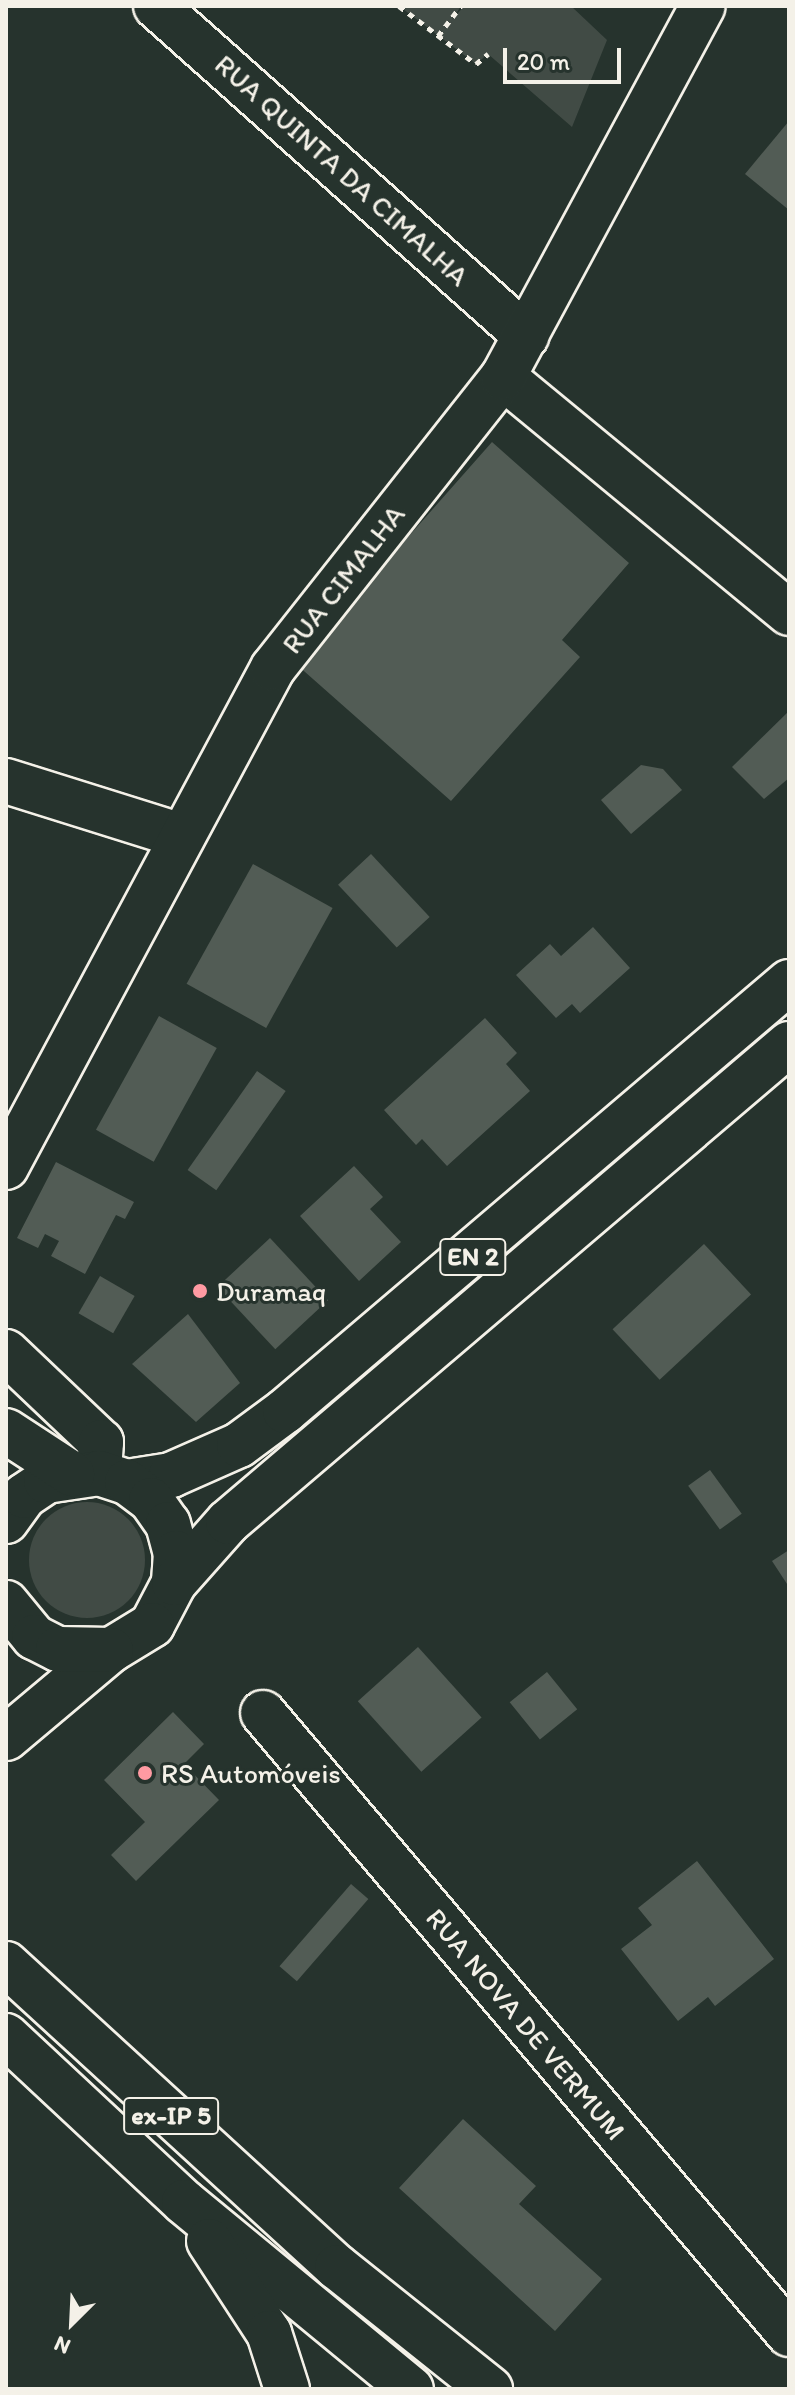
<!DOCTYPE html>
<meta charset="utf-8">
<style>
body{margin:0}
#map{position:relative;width:795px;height:2395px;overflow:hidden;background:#26332d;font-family:Itim,sans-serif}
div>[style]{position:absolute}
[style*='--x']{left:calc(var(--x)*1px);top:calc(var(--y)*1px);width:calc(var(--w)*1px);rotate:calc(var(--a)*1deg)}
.green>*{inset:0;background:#414b45}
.round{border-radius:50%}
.building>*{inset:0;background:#525c55;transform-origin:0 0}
.path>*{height:5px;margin-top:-2.5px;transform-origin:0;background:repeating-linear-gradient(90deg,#f4f1e8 0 6px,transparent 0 12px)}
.roads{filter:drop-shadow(2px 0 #f4f1e8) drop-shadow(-2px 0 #f4f1e8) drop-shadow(0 2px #f4f1e8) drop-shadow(0 -2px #f4f1e8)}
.street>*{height:44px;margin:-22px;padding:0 22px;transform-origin:22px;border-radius:22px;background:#26332d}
.primary>*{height:44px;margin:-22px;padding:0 22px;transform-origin:22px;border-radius:22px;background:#26332d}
.highway>*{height:44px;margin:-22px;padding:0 22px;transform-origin:22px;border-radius:22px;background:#26332d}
.dots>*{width:22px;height:22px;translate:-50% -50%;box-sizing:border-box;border:4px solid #26332d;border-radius:50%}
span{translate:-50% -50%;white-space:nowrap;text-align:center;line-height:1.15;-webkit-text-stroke:6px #26332d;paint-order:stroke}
.shield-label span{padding:2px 6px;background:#26332d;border:2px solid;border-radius:6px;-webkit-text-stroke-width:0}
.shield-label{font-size:26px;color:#f4f1e8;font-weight:700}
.street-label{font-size:28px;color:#f4f1e8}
.poi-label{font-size:28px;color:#f4f1e8}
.left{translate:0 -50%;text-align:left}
.frame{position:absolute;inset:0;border:8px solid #f4f1e8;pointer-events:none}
.north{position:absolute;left:32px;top:2283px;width:80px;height:80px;-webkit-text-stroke:6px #26332d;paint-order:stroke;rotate:204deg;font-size:22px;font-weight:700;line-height:32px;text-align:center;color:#f4f1e8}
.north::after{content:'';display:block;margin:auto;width:28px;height:36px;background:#f4f1e8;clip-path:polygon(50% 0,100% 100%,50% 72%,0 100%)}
.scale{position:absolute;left:503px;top:48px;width:118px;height:36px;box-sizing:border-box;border:4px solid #f4f1e8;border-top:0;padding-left:10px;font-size:24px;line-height:28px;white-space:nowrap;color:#f4f1e8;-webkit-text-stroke:6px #26332d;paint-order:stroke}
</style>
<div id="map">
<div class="green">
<i style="clip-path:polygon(399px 6px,461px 6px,452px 20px,464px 6px,571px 6px,607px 40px,572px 127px,488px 54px,476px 64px)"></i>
<i class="round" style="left:29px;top:1502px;width:116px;height:116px"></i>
</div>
<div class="building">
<i style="clip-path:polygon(789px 121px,789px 210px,745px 174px)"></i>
<i style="clip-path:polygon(492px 442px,629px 563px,562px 640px,580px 657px,451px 801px,296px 664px)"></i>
<i style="clip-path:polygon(789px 711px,789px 778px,764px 799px,732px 767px)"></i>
<i style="clip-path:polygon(641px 765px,663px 769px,682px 790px,631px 834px,601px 800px)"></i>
<i style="left:371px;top:854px;width:86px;height:45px;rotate:47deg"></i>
<i style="left:253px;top:864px;width:91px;height:137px;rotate:29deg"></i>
<i style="clip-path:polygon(593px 927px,630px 968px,580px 1013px,572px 1004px,556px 1018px,516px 975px,550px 944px,561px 956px)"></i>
<i style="left:159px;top:1016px;width:66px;height:130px;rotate:29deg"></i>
<i style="clip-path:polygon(485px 1018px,517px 1053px,506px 1064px,530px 1091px,447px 1166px,422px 1139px,416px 1145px,384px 1110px)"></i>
<i style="left:257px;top:1071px;width:35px;height:121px;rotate:35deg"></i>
<i style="clip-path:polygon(56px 1162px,134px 1202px,125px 1219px,116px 1215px,85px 1274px,51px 1256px,59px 1241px,45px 1234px,38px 1248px,17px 1238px)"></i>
<i style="clip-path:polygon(354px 1166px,383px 1197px,370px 1209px,401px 1242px,359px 1281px,300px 1216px)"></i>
<i style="left:270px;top:1238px;width:85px;height:72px;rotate:47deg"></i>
<i style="left:704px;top:1244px;width:69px;height:125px;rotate:47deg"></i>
<i style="left:100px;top:1276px;width:40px;height:43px;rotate:30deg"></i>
<i style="clip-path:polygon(188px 1314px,240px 1383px,196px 1422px,132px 1364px)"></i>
<i style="left:710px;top:1470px;width:54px;height:27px;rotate:54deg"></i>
<i style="clip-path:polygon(789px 1550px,789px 1587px,772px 1561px)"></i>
<i style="left:418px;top:1647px;width:95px;height:81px;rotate:48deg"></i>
<i style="left:547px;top:1672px;width:48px;height:48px;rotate:51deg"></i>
<i style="clip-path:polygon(173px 1712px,204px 1744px,184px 1764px,219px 1800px,136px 1881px,111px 1855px,145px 1822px,104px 1780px)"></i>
<i style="clip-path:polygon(697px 1861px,774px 1959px,715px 2006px,708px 1997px,678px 2021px,621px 1949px,652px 1925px,638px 1908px)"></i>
<i style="left:351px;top:1884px;width:23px;height:109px;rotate:41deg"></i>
<i style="clip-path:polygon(463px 2119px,536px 2186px,519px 2204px,602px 2279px,555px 2331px,399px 2188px)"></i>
</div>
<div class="path">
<i style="--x:399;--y:6;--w:96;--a:37"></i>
<i style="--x:476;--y:64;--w:16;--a:-40"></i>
<i style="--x:438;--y:36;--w:38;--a:-53"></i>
</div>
<div class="roads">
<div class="street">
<i style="--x:156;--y:6;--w:496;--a:41.7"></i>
<i style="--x:503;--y:377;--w:371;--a:39.5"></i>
<i style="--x:6;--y:781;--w:184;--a:17.4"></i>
<i style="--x:6;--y:1167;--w:566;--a:-61.85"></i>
<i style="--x:273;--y:668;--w:371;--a:-51.7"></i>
<i style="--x:503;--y:377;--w:421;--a:-61.7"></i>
<i style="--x:6;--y:1352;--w:131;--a:43.5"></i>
<i style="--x:101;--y:1442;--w:31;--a:94"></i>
<i style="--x:263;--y:1713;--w:814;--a:49.73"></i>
</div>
<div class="primary">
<i style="--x:127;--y:1482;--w:45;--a:-9"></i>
<i style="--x:171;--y:1475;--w:74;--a:-23.8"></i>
<i style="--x:239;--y:1445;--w:57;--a:-36.5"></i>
<i style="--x:285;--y:1411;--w:662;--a:-40.4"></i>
<i style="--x:6;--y:1521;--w:31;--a:-54"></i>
<i style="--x:24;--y:1496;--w:27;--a:-34"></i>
<i style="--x:46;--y:1481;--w:54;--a:-8.6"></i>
<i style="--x:99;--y:1473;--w:29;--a:18"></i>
<i style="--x:127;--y:1482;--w:30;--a:37"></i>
<i style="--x:151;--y:1500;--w:29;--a:55"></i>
<i style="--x:168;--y:1524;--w:30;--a:75"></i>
<i style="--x:176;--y:1553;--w:30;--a:94"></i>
<i style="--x:174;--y:1583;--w:47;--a:117.6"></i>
<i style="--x:152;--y:1625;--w:48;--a:148.6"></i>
<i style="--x:111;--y:1650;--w:137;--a:140"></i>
<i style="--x:174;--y:1583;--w:81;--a:-48.5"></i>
<i style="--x:228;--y:1522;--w:737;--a:-40.43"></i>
<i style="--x:6;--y:1603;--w:44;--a:50.5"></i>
<i style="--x:34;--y:1637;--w:27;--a:27"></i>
<i style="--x:58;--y:1649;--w:53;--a:1.1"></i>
</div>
<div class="highway">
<i style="--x:6;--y:1431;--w:79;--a:33.1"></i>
<i style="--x:6;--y:1964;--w:449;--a:42.5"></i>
<i style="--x:337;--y:2267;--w:196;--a:38.6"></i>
<i style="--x:6;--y:2036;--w:243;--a:43"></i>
<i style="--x:184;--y:2202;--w:294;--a:39.5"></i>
<i style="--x:209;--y:2241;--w:110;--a:56.9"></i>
<i style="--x:269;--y:2333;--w:59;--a:72.2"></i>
</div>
</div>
<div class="dots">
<i style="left:200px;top:1291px;background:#ff9aa2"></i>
<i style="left:145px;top:1773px;background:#ff9aa2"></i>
</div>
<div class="shield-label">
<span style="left:473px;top:1257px">EN 2</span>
<span style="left:171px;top:2116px">ex-IP 5</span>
</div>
<div class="street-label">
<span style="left:342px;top:170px;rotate:42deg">RUA QUINTA DA CIMALHA</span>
<span style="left:343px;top:579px;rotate:-52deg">RUA CIMALHA</span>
<span style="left:526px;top:2024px;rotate:50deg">RUA NOVA DE VERMUM</span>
</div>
<div class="poi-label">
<span class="left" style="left:216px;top:1291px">Duramaq</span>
<span class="left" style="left:161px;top:1773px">RS Automóveis</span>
</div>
<div class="frame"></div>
<div class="north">N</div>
<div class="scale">20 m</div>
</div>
